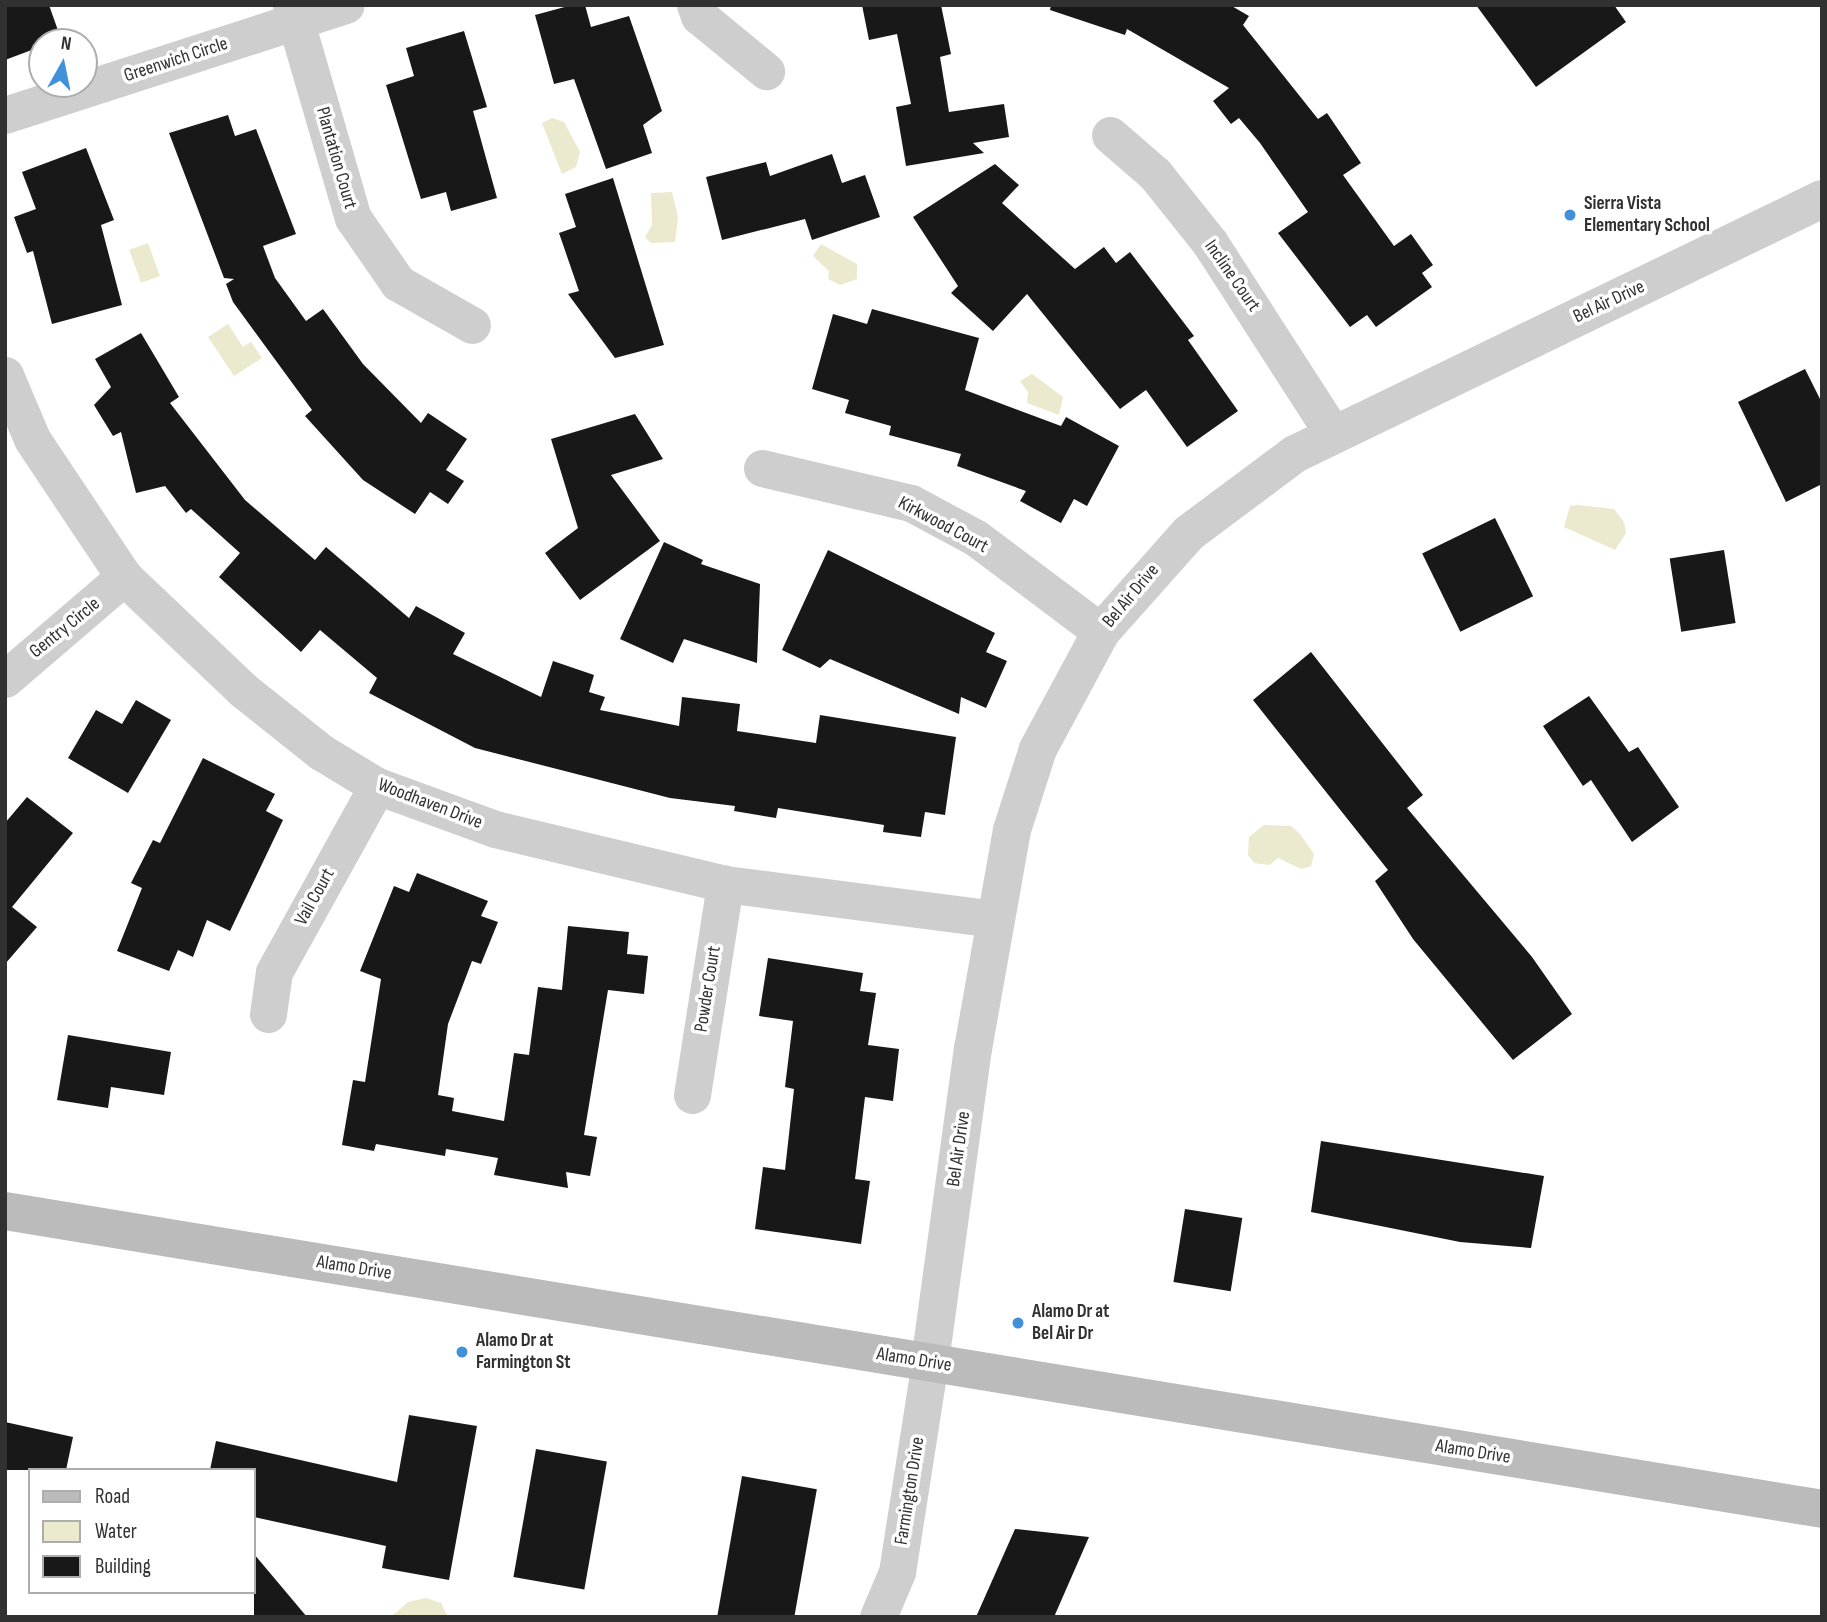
<!DOCTYPE html>
<style>
body{margin:0}
#map{position:relative;width:1827px;height:1622px;overflow:hidden;background:#fff;font-family:"Sofia Sans Condensed",sans-serif}
div>[style]{position:absolute}
[style*='--x']{left:calc(var(--x)*1px);top:calc(var(--y)*1px);width:calc(var(--w)*1px);rotate:calc(var(--a)*1deg)}
.water>*{inset:0;background:#ebe9ce;transform-origin:0 0}
.building>*{inset:0;background:#181818;transform-origin:0 0}
.minor>*{height:37px;margin:-18.5px;padding:0 18.5px;transform-origin:18.5px;border-radius:18.5px;background:#cecece}
.tertiary>*{height:38px;margin:-19px;padding:0 19px;transform-origin:19px;border-radius:19px;background:#cecece}
.secondary>*{height:38px;margin:-19px;padding:0 19px;transform-origin:19px;border-radius:19px;background:#bbb}
.dots>*{width:19px;height:19px;translate:-50% -50%;box-sizing:border-box;border:4px solid #fff;border-radius:50%}
span{translate:-50% -50%;white-space:nowrap;text-align:center;line-height:1.15;-webkit-text-stroke:7px #fff;paint-order:stroke}
.street-label{font-size:19px;color:#313131}
.poi-label{font-size:19px;color:#313131;font-weight:700}
.left{translate:0 -50%;text-align:left}
.frame{position:absolute;inset:0;border:7px solid #313131;pointer-events:none}
.legend{position:absolute;left:28px;top:1468px;width:228px;height:126px;box-sizing:border-box;background:#fff;border:2px solid #adadad;margin:0;padding:9px 12px;list-style:none;font-size:21px;color:#313131}
.legend li{display:flex;align-items:center;gap:14px;height:35px}
.legend b{width:35px;border:2px solid #adadad}
.north{position:absolute;left:28px;top:28px;width:70px;height:70px;box-sizing:border-box;background:#fff;border:2px solid #adadad;border-radius:50%;rotate:9deg;font-size:19px;font-weight:700;line-height:28px;text-align:center;color:#313131}
.north::after{content:'';display:block;margin:auto;width:24px;height:32px;background:#4190da;clip-path:polygon(50% 0,100% 100%,50% 72%,0 100%)}
</style>
<div id="map">
<div class="water">
<i style="clip-path:polygon(552px 118px,564px 122px,580px 152px,576px 167px,562px 174px,542px 123px)"></i>
<i style="clip-path:polygon(672px 192px,678px 217px,675px 242px,651px 243px,645px 237px,652px 225px,651px 193px)"></i>
<i style="left:148px;top:243px;width:35px;height:20px;rotate:70deg"></i>
<i style="clip-path:polygon(821px 244px,857px 264px,857px 279px,840px 285px,828px 279px,829px 271px,813px 256px)"></i>
<i style="clip-path:polygon(228px 324px,243px 347px,251px 342px,262px 358px,234px 376px,208px 337px)"></i>
<i style="clip-path:polygon(1032px 374px,1063px 397px,1059px 415px,1027px 403px,1028px 392px,1020px 381px)"></i>
<i style="clip-path:polygon(1578px 505px,1614px 509px,1624px 522px,1626px 533px,1615px 550px,1564px 527px,1570px 506px)"></i>
<i style="clip-path:polygon(1264px 825px,1291px 826px,1300px 834px,1314px 854px,1311px 866px,1301px 869px,1278px 858px,1269px 865px,1254px 863px,1248px 855px,1249px 837px)"></i>
<i style="clip-path:polygon(426px 1598px,441px 1603px,448px 1617px,391px 1617px,408px 1602px)"></i>
</div>
<div class="building">
<i style="clip-path:polygon(5px 5px,49px 5px,61px 39px,5px 60px)"></i>
<i style="clip-path:polygon(572px 5px,585px 5px,591px 27px,629px 16px,662px 111px,643px 125px,652px 153px,606px 169px,574px 79px,554px 84px,535px 15px)"></i>
<i style="clip-path:polygon(862px 5px,941px 5px,951px 54px,940px 57px,949px 112px,1004px 104px,1009px 137px,973px 143px,984px 153px,906px 166px,896px 107px,911px 104px,897px 34px,869px 40px)"></i>
<i style="clip-path:polygon(1051px 5px,1230px 5px,1249px 16px,1243px 25px,1318px 119px,1327px 113px,1361px 163px,1343px 175px,1394px 246px,1411px 234px,1433px 265px,1422px 273px,1432px 287px,1376px 327px,1367px 315px,1350px 327px,1278px 233px,1308px 212px,1260px 143px,1239px 118px,1231px 124px,1213px 101px,1229px 88px,1127px 29px,1125px 35px,1050px 10px)"></i>
<i style="clip-path:polygon(1476px 5px,1614px 5px,1626px 22px,1536px 87px)"></i>
<i style="clip-path:polygon(464px 31px,487px 107px,473px 111px,497px 198px,451px 211px,446px 192px,421px 199px,386px 85px,414px 76px,406px 48px)"></i>
<i style="clip-path:polygon(228px 115px,235px 136px,256px 129px,296px 234px,263px 246px,275px 278px,306px 321px,323px 309px,363px 364px,421px 423px,428px 413px,467px 439px,446px 470px,464px 481px,448px 504px,430px 492px,415px 514px,363px 480px,305px 416px,312px 410px,233px 302px,226px 284px,234px 279px,224px 278px,169px 133px)"></i>
<i style="clip-path:polygon(86px 148px,114px 220px,101px 225px,122px 305px,52px 324px,33px 251px,27px 253px,14px 217px,36px 209px,22px 172px)"></i>
<i style="clip-path:polygon(832px 154px,842px 183px,865px 175px,880px 217px,812px 240px,805px 219px,722px 240px,706px 177px,766px 162px,770px 176px)"></i>
<i style="clip-path:polygon(995px 164px,1019px 185px,1002px 203px,1075px 269px,1104px 247px,1116px 263px,1130px 252px,1194px 336px,1188px 340px,1238px 411px,1187px 447px,1146px 390px,1120px 409px,1027px 294px,993px 331px,951px 293px,958px 286px,913px 217px)"></i>
<i style="clip-path:polygon(613px 178px,664px 345px,615px 358px,568px 294px,579px 291px,559px 233px,576px 227px,565px 194px)"></i>
<i style="clip-path:polygon(872px 309px,979px 338px,965px 390px,1061px 426px,1066px 417px,1119px 446px,1087px 506px,1074px 499px,1061px 523px,1020px 501px,1026px 491px,957px 466px,961px 454px,889px 435px,891px 426px,845px 413px,849px 400px,812px 389px,833px 314px,867px 324px)"></i>
<i style="clip-path:polygon(141px 333px,179px 397px,170px 403px,245px 500px,315px 560px,326px 547px,409px 618px,416px 606px,465px 633px,453px 654px,541px 697px,553px 661px,594px 675px,589px 692px,605px 697px,600px 710px,679px 726px,682px 697px,740px 704px,737px 731px,816px 743px,820px 715px,956px 737px,945px 815px,925px 812px,921px 837px,883px 832px,884px 825px,778px 808px,776px 818px,734px 811px,735px 806px,670px 798px,475px 748px,369px 693px,377px 678px,320px 630px,301px 652px,219px 577px,240px 553px,191px 509px,186px 513px,165px 486px,136px 493px,121px 432px,113px 436px,94px 405px,111px 387px,95px 359px)"></i>
<i style="clip-path:polygon(1805px 369px,1822px 403px,1822px 484px,1786px 502px,1738px 402px)"></i>
<i style="clip-path:polygon(635px 414px,663px 459px,611px 475px,660px 541px,580px 600px,545px 553px,578px 528px,551px 439px)"></i>
<i style="left:1495px;top:518px;width:87px;height:81px;rotate:64deg"></i>
<i style="clip-path:polygon(664px 542px,703px 560px,701px 564px,760px 584px,757px 663px,684px 639px,673px 663px,620px 639px)"></i>
<i style="clip-path:polygon(828px 550px,995px 633px,986px 652px,1007px 661px,986px 708px,961px 697px,959px 714px,830px 659px,820px 668px,782px 650px)"></i>
<i style="left:1724px;top:550px;width:74px;height:55px;rotate:81deg"></i>
<i style="clip-path:polygon(1311px 652px,1423px 795px,1407px 808px,1532px 957px,1572px 1014px,1513px 1060px,1413px 939px,1375px 881px,1388px 870px,1253px 700px)"></i>
<i style="clip-path:polygon(1589px 696px,1629px 752px,1638px 747px,1679px 807px,1632px 842px,1591px 780px,1583px 786px,1543px 726px)"></i>
<i style="clip-path:polygon(136px 700px,171px 720px,128px 793px,68px 758px,96px 710px,122px 724px)"></i>
<i style="clip-path:polygon(203px 758px,275px 794px,266px 811px,283px 820px,230px 931px,207px 920px,193px 957px,178px 950px,169px 971px,117px 951px,142px 888px,131px 883px,153px 840px,160px 843px)"></i>
<i style="clip-path:polygon(27px 797px,73px 833px,12px 907px,37px 927px,5px 964px,5px 823px)"></i>
<i style="clip-path:polygon(417px 873px,488px 901px,481px 916px,498px 922px,481px 964px,472px 961px,448px 1024px,438px 1095px,454px 1098px,452px 1111px,504px 1121px,514px 1053px,529px 1055px,538px 987px,562px 990px,568px 926px,629px 932px,627px 954px,648px 956px,644px 994px,608px 990px,584px 1135px,597px 1137px,590px 1176px,566px 1172px,568px 1188px,494px 1175px,498px 1158px,446px 1149px,445px 1156px,376px 1144px,374px 1151px,342px 1145px,353px 1080px,365px 1082px,381px 979px,360px 971px,394px 886px,409px 892px)"></i>
<i style="clip-path:polygon(768px 958px,863px 973px,860px 991px,876px 993px,868px 1045px,899px 1049px,893px 1101px,865px 1097px,855px 1179px,870px 1181px,861px 1244px,755px 1229px,763px 1167px,785px 1170px,794px 1089px,785px 1087px,793px 1021px,759px 1016px)"></i>
<i style="clip-path:polygon(68px 1035px,171px 1052px,164px 1095px,111px 1087px,108px 1108px,57px 1100px)"></i>
<i style="clip-path:polygon(1321px 1141px,1544px 1176px,1531px 1248px,1460px 1242px,1311px 1212px)"></i>
<i style="left:1185px;top:1209px;width:58px;height:74px;rotate:9deg"></i>
<i style="clip-path:polygon(409px 1415px,477px 1426px,449px 1580px,382px 1568px,386px 1546px,254px 1517px,254px 1470px,210px 1470px,216px 1441px,397px 1482px)"></i>
<i style="clip-path:polygon(5px 1422px,73px 1437px,66px 1470px,5px 1470px)"></i>
<i style="left:536px;top:1449px;width:72px;height:130px;rotate:10deg"></i>
<i style="left:742px;top:1476px;width:76px;height:143px;rotate:10deg"></i>
<i style="clip-path:polygon(1015px 1529px,1089px 1537px,1054px 1617px,976px 1617px)"></i>
<i style="clip-path:polygon(254px 1554px,307px 1617px,254px 1617px)"></i>
</div>
<div class="minor">
<i style="--x:291;--y:5;--w:222;--a:73.8"></i>
<i style="--x:353;--y:218;--w:79;--a:55.3"></i>
<i style="--x:398;--y:283;--w:85;--a:29.6"></i>
<i style="--x:695;--y:5;--w:12;--a:70"></i>
<i style="--x:699;--y:16;--w:87;--a:39.4"></i>
<i style="--x:5;--y:115;--w:358;--a:-17.9"></i>
<i style="--x:1110;--y:135;--w:60;--a:40.9"></i>
<i style="--x:1155;--y:174;--w:88;--a:51.4"></i>
<i style="--x:1210;--y:243;--w:227;--a:57.2"></i>
<i style="--x:5;--y:375;--w:69;--a:67.1"></i>
<i style="--x:32;--y:439;--w:166;--a:56.3"></i>
<i style="--x:124;--y:577;--w:164;--a:43.5"></i>
<i style="--x:243;--y:690;--w:100;--a:38.5"></i>
<i style="--x:321;--y:752;--w:66;--a:31.3"></i>
<i style="--x:377;--y:786;--w:126;--a:20"></i>
<i style="--x:495;--y:829;--w:236;--a:13.4"></i>
<i style="--x:725;--y:884;--w:271;--a:7.4"></i>
<i style="--x:762;--y:468;--w:153;--a:13.2"></i>
<i style="--x:911;--y:503;--w:74;--a:28.3"></i>
<i style="--x:976;--y:538;--w:156;--a:36.9"></i>
<i style="--x:5;--y:679;--w:157;--a:-40.6"></i>
<i style="--x:268;--y:1014;--w:42;--a:-81.9"></i>
<i style="--x:274;--y:972;--w:213;--a:-61"></i>
<i style="--x:692;--y:1095;--w:214;--a:-81.1"></i>
<i style="--x:878;--y:1617;--w:49;--a:-67.1"></i>
<i style="--x:897;--y:1572;--w:213;--a:-81.1"></i>
</div>
<div class="tertiary">
<i style="--x:930;--y:1362;--w:316;--a:-82.2"></i>
<i style="--x:973;--y:1049;--w:222;--a:-79.9"></i>
<i style="--x:1012;--y:830;--w:85;--a:-72.2"></i>
<i style="--x:1038;--y:749;--w:133;--a:-61.7"></i>
<i style="--x:1101;--y:632;--w:132;--a:-48.4"></i>
<i style="--x:1189;--y:533;--w:132;--a:-36.7"></i>
<i style="--x:1295;--y:454;--w:585;--a:-25.82"></i>
</div>
<div class="secondary">
<i style="--x:5;--y:1211;--w:1841;--a:9.31"></i>
</div>
<div class="dots">
<i style="left:1570px;top:215px;background:#4190da"></i>
<i style="left:1018px;top:1323px;background:#4190da"></i>
<i style="left:462px;top:1352px;background:#4190da"></i>
</div>
<div class="street-label">
<span style="left:176px;top:60px;rotate:-18deg">Greenwich Circle</span>
<span style="left:336px;top:158px;rotate:74deg">Plantation Court</span>
<span style="left:1232px;top:276px;rotate:55deg">Incline Court</span>
<span style="left:1609px;top:302px;rotate:-25deg">Bel Air Drive</span>
<span style="left:943px;top:525px;rotate:28deg">Kirkwood Court</span>
<span style="left:1131px;top:596px;rotate:-50deg">Bel Air Drive</span>
<span style="left:65px;top:628px;rotate:-39deg">Gentry Circle</span>
<span style="left:430px;top:804px;rotate:21deg">Woodhaven Drive</span>
<span style="left:315px;top:897px;rotate:-61deg">Vail Court</span>
<span style="left:708px;top:989px;rotate:-81deg">Powder Court</span>
<span style="left:959px;top:1149px;rotate:-82deg">Bel Air Drive</span>
<span style="left:354px;top:1268px;rotate:9deg">Alamo Drive</span>
<span style="left:914px;top:1360px;rotate:9deg">Alamo Drive</span>
<span style="left:1473px;top:1452px;rotate:9deg">Alamo Drive</span>
<span style="left:910px;top:1491px;rotate:-81deg">Farmington Drive</span>
</div>
<div class="poi-label">
<span class="left" style="left:1584px;top:215px">Sierra Vista<br>Elementary School</span>
<span class="left" style="left:1032px;top:1323px">Alamo Dr at<br>Bel Air Dr</span>
<span class="left" style="left:476px;top:1352px">Alamo Dr at<br>Farmington St</span>
</div>
<div class="frame"></div>
<ul class="legend">
<li><b style="height:9px;background:#bbb"></b>Road</li>
<li><b style="height:19px;background:#ebe9ce"></b>Water</li>
<li><b style="height:19px;background:#181818"></b>Building</li>
</ul>
<div class="north">N</div>
</div>
